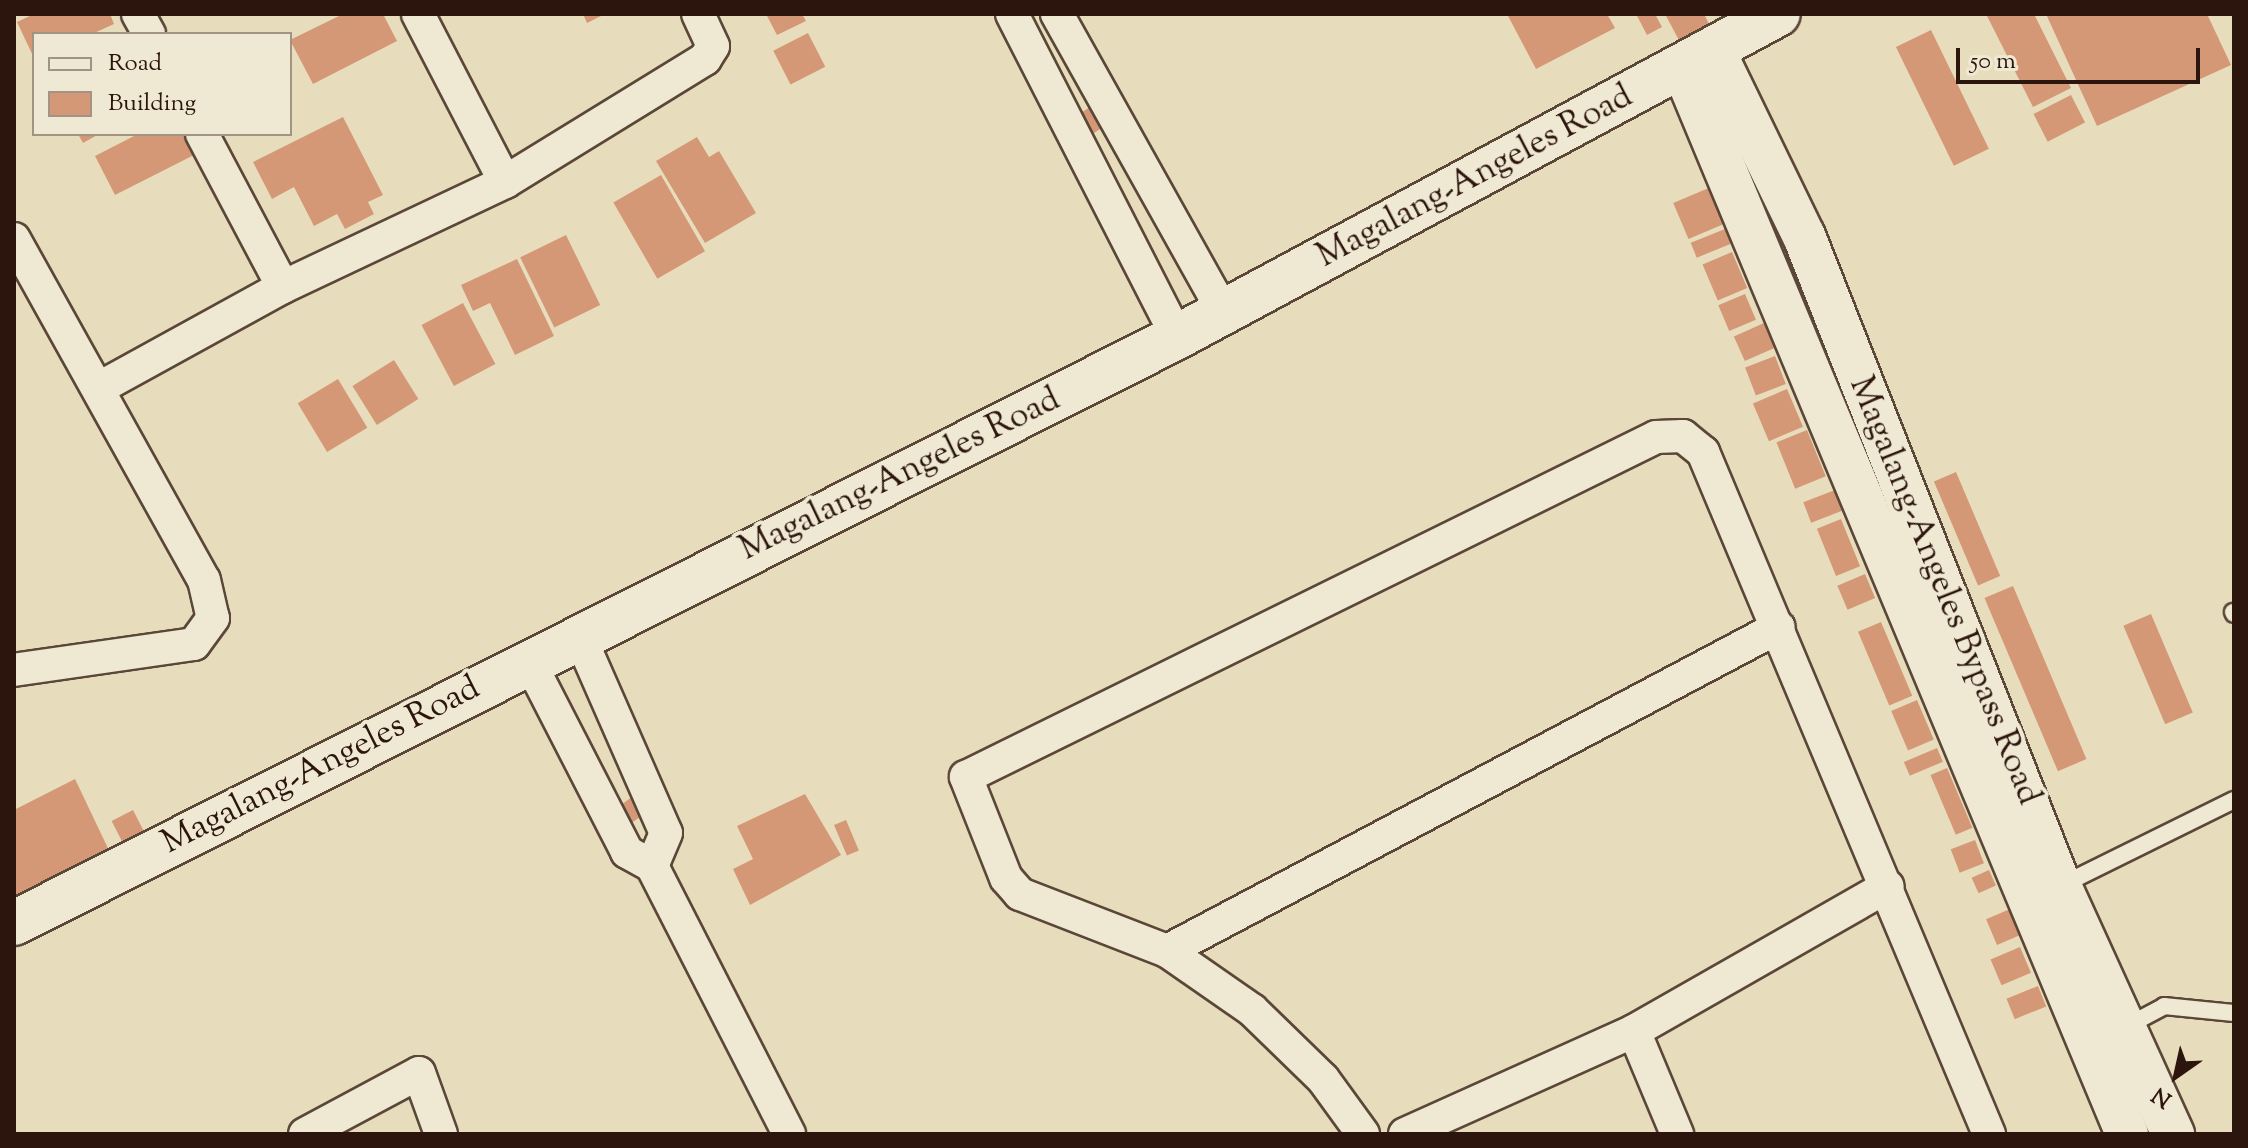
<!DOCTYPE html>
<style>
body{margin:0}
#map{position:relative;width:2248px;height:1148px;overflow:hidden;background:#e7ddbd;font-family:"Sorts Mill Goudy",serif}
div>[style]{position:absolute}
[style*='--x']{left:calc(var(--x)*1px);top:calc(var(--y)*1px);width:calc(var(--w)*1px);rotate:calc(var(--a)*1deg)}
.building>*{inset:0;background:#d59876;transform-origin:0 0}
.roads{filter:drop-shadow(2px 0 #5b4738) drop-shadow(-2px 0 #5b4738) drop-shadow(0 2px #5b4738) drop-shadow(0 -2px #5b4738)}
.service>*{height:16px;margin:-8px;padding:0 8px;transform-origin:8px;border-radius:8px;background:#efe9d4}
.minor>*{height:32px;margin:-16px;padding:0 16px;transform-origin:16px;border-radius:16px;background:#efe9d4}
.tertiary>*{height:42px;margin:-21px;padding:0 21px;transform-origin:21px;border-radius:21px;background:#efe9d4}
.secondary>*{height:44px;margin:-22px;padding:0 22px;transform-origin:22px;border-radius:22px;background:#efe9d4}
span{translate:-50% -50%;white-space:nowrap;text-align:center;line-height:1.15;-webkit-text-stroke:8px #efe9d4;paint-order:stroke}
.street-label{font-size:34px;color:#2c150c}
.frame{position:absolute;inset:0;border:16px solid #2c150c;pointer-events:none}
.legend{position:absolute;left:32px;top:32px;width:260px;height:104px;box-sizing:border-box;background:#efe9d4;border:2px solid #a19484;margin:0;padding:10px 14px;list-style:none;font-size:24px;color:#2c150c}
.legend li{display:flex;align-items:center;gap:16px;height:40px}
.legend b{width:40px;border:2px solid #a19484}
.north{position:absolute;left:2136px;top:1036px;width:80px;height:80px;-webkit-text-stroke:6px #efe9d4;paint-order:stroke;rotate:214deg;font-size:22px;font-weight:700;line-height:32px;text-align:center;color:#2c150c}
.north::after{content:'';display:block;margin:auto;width:28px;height:36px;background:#2c150c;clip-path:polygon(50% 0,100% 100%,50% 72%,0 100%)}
.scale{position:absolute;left:1956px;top:48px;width:244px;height:36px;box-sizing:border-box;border:4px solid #2c150c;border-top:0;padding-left:10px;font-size:24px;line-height:28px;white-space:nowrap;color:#2c150c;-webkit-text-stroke:6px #efe9d4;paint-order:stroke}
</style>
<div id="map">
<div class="building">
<i style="clip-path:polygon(34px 14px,110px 14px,114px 24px,92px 34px,34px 34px,34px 58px,17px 22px)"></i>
<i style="clip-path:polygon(343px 14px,383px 14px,397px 41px,313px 84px,290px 40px)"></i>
<i style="clip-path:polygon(583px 14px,605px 14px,587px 23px)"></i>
<i style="clip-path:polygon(766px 14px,802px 14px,806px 21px,777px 35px)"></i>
<i style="clip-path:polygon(1507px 14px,1607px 14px,1615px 28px,1536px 69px)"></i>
<i style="clip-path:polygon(1636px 14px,1655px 14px,1662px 27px,1647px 35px)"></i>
<i style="clip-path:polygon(1665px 14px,1704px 14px,1712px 30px,1682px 46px)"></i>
<i style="clip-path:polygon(1986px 14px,2034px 14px,2071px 88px,2033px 107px)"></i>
<i style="clip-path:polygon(2046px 14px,2207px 14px,2231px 65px,2097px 126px)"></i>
<i style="left:1931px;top:30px;width:132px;height:39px;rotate:64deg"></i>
<i style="left:808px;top:33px;width:38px;height:39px;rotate:63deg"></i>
<i style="left:2071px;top:95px;width:31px;height:42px;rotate:63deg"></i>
<i style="left:1093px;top:105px;width:24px;height:20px;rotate:57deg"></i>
<i style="clip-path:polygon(343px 117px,383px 195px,368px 202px,374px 214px,345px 229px,337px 214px,314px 226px,294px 187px,272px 199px,253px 162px)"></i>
<i style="clip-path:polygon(78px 134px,99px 134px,83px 143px)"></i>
<i style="clip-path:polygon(138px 134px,183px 134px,194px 155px,115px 195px,95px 156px)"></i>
<i style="clip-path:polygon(697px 137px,709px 157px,719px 151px,756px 213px,705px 243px,656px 161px)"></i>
<i style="left:661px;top:175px;width:88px;height:55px;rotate:60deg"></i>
<i style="left:1711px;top:187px;width:39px;height:41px;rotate:67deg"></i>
<i style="left:1725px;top:229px;width:16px;height:37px;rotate:68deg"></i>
<i style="left:566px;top:235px;width:78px;height:51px;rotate:64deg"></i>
<i style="left:1732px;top:252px;width:39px;height:32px;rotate:67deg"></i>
<i style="clip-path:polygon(517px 259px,554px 336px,515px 355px,490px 303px,473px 311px,461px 285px)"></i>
<i style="left:1745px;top:294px;width:28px;height:29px;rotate:67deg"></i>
<i style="left:463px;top:303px;width:69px;height:47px;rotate:62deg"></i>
<i style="left:1764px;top:323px;width:27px;height:33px;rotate:66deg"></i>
<i style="left:1775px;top:356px;width:30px;height:32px;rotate:69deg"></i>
<i style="left:394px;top:360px;width:46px;height:49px;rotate:58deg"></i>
<i style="left:338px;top:379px;width:57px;height:47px;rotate:59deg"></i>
<i style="left:1787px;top:389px;width:41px;height:37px;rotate:67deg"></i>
<i style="left:1807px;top:430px;width:50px;height:33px;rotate:68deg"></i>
<i style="left:1956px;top:472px;width:113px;height:24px;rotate:67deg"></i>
<i style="left:1835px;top:490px;width:22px;height:34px;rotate:69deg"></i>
<i style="left:1841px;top:519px;width:51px;height:26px;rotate:68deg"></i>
<i style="left:1865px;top:574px;width:26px;height:30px;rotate:67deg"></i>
<i style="left:2013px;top:586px;width:188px;height:31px;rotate:67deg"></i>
<i style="left:2151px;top:614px;width:107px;height:30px;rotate:67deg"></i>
<i style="left:1881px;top:622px;width:80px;height:25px;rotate:67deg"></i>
<i style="left:1917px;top:700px;width:43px;height:28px;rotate:67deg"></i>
<i style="left:1937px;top:748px;width:15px;height:36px;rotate:67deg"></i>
<i style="left:1947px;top:768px;width:65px;height:18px;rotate:67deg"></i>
<i style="clip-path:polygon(75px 779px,115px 863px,14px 900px,14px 810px)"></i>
<i style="clip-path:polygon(805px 794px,841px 855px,750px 905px,733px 869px,753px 859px,737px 826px)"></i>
<i style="left:632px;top:797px;width:21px;height:17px;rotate:55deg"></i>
<i style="left:133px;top:810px;width:36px;height:24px;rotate:63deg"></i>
<i style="left:846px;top:820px;width:33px;height:13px;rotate:67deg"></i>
<i style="left:1975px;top:840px;width:25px;height:26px;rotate:69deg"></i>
<i style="left:1989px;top:870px;width:17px;height:19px;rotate:66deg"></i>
<i style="left:2010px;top:909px;width:28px;height:26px;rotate:67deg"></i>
<i style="left:2020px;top:947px;width:28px;height:32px;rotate:67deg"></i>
<i style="left:2038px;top:986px;width:22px;height:34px;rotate:68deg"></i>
</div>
<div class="roads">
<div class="service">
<i style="--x:2233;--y:612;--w:2;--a:63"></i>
<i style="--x:2060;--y:886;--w:194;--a:-26.3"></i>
<i style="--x:2129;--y:1025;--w:40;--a:-28"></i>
<i style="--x:2164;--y:1006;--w:70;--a:5.7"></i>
</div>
<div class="minor">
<i style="--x:138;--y:14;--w:23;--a:61"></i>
<i style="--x:418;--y:14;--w:189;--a:62.6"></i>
<i style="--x:1012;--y:14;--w:363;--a:62.9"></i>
<i style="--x:1057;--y:14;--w:342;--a:60.8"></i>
<i style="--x:202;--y:134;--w:173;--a:62.1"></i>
<i style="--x:14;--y:239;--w:390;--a:60.9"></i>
<i style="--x:204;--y:580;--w:39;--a:77"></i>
<i style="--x:213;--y:618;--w:32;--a:126"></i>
<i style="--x:194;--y:644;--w:182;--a:171.8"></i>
<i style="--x:101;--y:387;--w:208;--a:-28.8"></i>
<i style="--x:283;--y:287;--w:246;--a:-25.3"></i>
<i style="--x:505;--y:182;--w:235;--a:-31.6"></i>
<i style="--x:705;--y:59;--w:15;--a:-58"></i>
<i style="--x:713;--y:46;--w:35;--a:-115"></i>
<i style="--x:579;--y:635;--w:216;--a:66.3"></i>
<i style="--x:666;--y:833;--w:36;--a:113"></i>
<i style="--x:528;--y:659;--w:217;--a:62.8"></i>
<i style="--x:627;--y:852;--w:29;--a:29"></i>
<i style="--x:652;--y:866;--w:301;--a:62.9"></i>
<i style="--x:1167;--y:951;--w:692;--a:-27.9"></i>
<i style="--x:1634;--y:1031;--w:112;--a:67.3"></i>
<i style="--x:305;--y:1134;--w:129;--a:-28.2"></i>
<i style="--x:419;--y:1073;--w:65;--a:70.2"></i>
<i style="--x:1363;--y:1134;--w:68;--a:-126"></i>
<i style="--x:1323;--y:1079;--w:99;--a:-135.8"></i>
<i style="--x:1252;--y:1010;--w:103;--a:-145.2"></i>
<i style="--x:1167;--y:951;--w:158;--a:-158.8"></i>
<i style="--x:1020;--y:894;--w:21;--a:-131"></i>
<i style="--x:1006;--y:878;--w:109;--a:-111.6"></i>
<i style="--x:966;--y:777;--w:769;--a:-26.23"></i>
<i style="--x:1656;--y:437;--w:27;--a:-2"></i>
<i style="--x:1683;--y:436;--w:26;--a:39"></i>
<i style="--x:1703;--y:452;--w:740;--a:67.25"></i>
<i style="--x:1405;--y:1134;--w:251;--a:-24.2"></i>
<i style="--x:1634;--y:1031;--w:292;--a:-29.7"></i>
</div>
<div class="tertiary">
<i style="--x:1713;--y:49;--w:208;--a:64.1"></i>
<i style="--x:1804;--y:236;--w:699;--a:68.5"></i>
<i style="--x:2060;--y:886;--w:273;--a:65.5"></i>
<i style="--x:1682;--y:66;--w:1157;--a:67.38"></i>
</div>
<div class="secondary">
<i style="--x:14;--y:923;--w:1302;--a:-26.74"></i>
<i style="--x:1177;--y:337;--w:682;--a:-28.26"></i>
</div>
</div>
<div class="street-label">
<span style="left:1475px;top:177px;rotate:-28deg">Magalang-Angeles Road</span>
<span style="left:900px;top:475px;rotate:-26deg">Magalang-Angeles Road</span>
<span style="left:1944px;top:591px;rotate:68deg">Magalang-Angeles Bypass Road</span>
<span style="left:321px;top:766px;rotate:-27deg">Magalang-Angeles Road</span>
</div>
<div class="frame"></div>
<ul class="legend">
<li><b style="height:10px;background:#efe9d4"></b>Road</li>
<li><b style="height:22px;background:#d59876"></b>Building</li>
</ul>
<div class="north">N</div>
<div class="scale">50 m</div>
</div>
